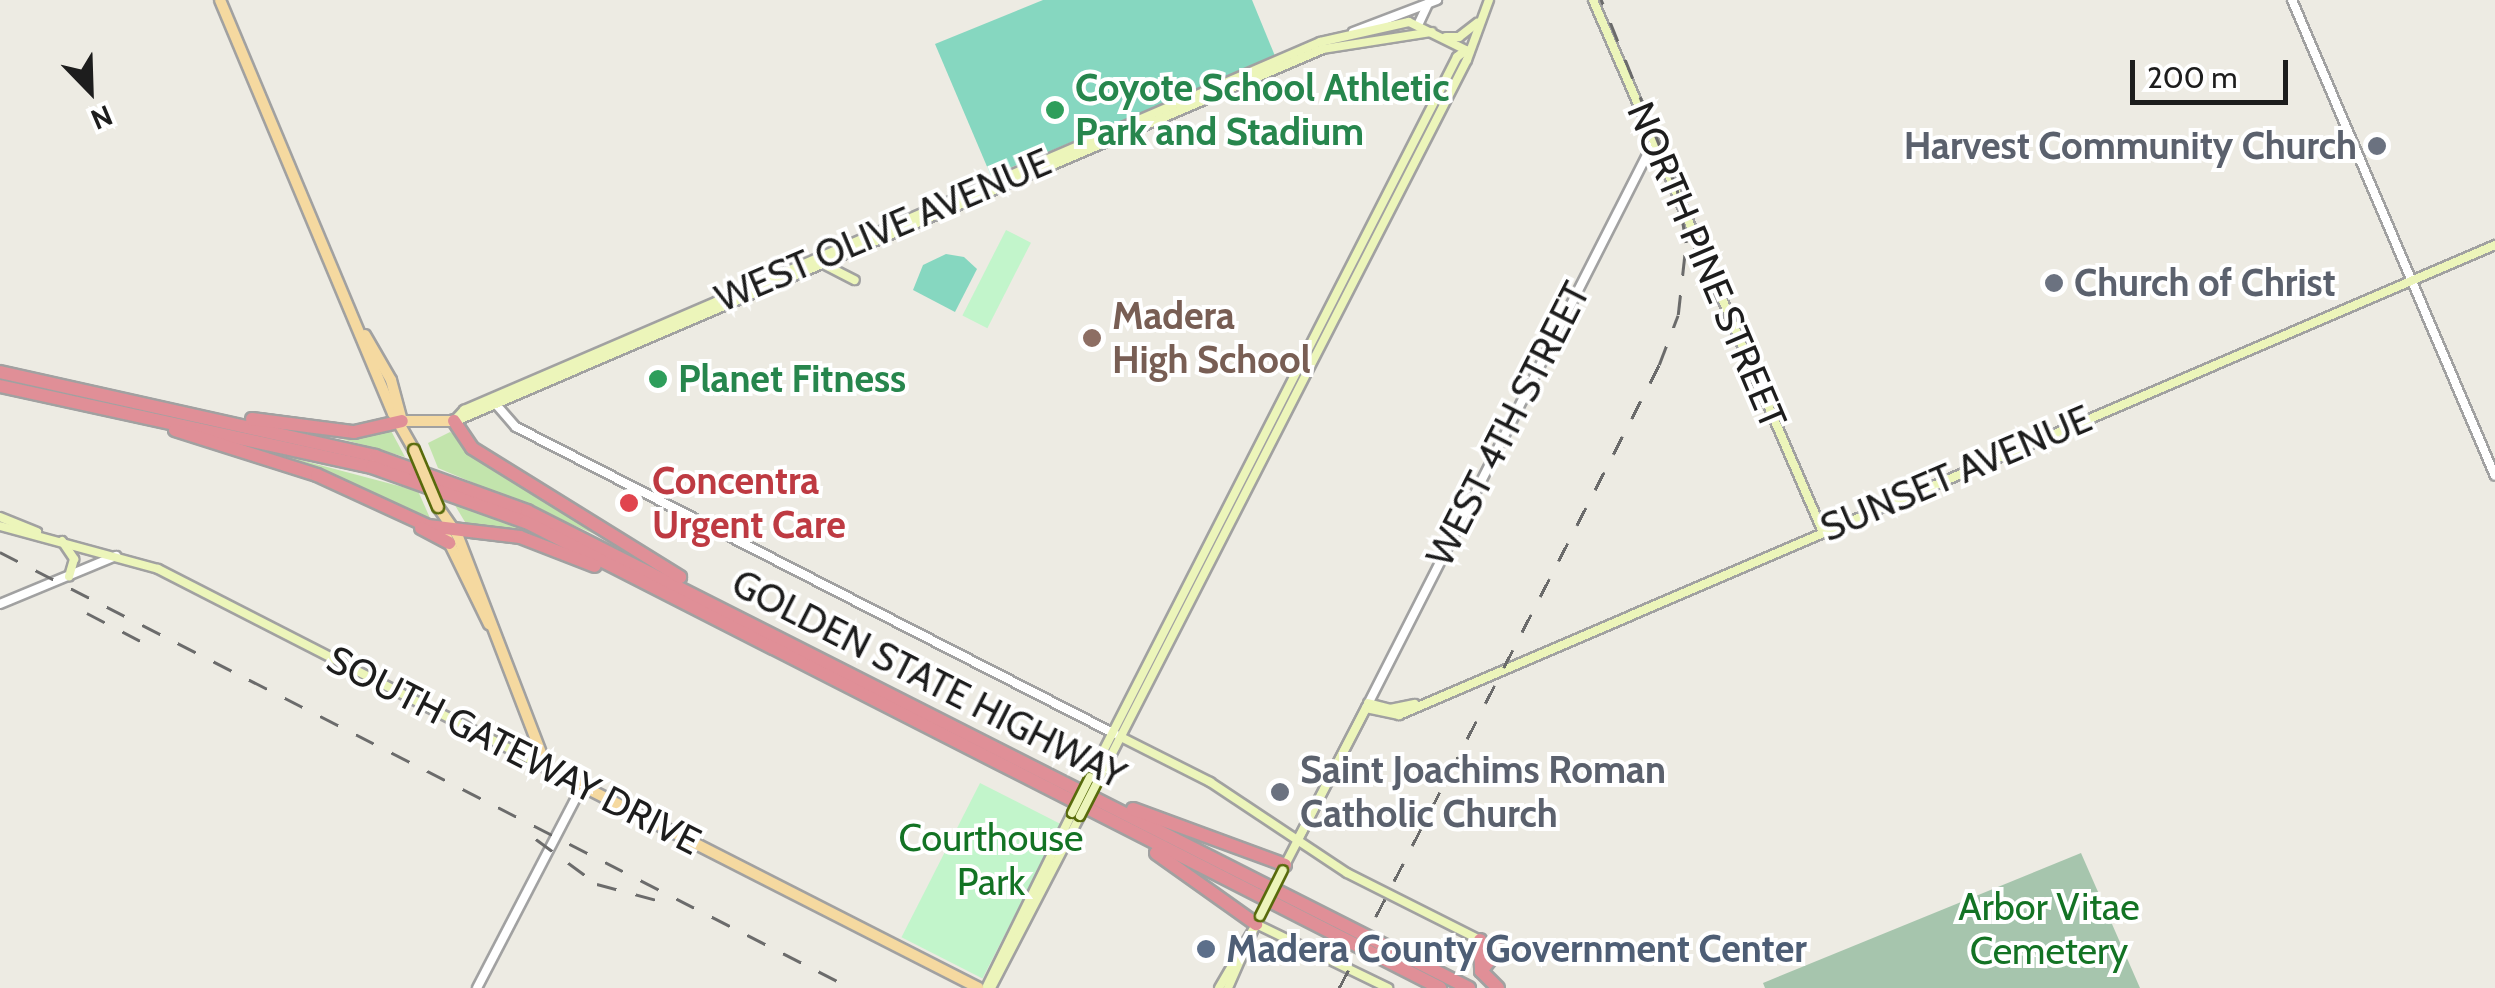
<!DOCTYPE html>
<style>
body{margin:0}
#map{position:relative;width:2495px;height:988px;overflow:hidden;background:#edebe3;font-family:Cabin,sans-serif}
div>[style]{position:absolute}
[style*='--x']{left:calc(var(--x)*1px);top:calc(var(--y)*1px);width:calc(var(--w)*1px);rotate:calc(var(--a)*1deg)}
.grass>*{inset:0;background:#c2e4ac}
.cemetery>*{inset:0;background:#a6c5ad}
.park>*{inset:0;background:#c2f5cb;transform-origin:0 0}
.pitch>*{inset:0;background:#86d7c0}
.roads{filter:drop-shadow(2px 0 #a1a1a1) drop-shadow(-2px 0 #a1a1a1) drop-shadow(0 2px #a1a1a1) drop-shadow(0 -2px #a1a1a1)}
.tertiary>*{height:8px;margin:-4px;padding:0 4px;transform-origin:4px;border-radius:4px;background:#fff}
.secondary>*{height:8px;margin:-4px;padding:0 4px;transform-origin:4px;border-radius:4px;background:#ecf5ba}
.primary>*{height:10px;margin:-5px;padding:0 5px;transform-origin:5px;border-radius:5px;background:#f5d9a0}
.motorway>*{height:12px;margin:-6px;padding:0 6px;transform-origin:6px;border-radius:6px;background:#e08f97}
.rail>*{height:2.5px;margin-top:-1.25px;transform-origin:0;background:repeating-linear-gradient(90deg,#6b6b6b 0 20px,transparent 0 40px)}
.bridges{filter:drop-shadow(2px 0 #586b0c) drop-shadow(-2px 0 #586b0c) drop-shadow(0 2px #586b0c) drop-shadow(0 -2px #586b0c)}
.secondary-bridge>*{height:8px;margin:-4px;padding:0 4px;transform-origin:4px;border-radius:4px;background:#ecf5ba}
.primary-bridge>*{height:10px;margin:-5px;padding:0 5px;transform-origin:5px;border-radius:5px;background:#f5d9a0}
.dots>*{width:28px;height:28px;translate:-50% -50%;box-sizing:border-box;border:5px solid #fff;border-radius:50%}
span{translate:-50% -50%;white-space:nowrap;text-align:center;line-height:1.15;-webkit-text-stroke:8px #fff;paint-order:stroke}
.leisure-label{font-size:38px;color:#27864d;font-weight:700}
.left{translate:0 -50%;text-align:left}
.worship-label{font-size:38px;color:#5b616d;font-weight:700}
.right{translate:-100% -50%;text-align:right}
.street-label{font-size:38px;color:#1d1d1d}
.education-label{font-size:38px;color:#785e54;font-weight:700}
.health-label{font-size:38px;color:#be3a42;font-weight:700}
.park-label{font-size:38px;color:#137324}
.service-label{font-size:38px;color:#4e5e75;font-weight:700}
.north{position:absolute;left:40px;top:40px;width:100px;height:100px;-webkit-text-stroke:8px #fff;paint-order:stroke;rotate:157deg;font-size:28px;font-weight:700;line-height:40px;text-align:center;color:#1d1d1d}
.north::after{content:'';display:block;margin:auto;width:35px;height:45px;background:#1d1d1d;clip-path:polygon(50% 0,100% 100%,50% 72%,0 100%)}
.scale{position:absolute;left:2130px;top:60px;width:158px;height:45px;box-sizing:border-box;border:5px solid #1d1d1d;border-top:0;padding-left:12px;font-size:30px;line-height:35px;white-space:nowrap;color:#1d1d1d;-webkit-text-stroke:8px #fff;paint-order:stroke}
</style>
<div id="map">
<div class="grass">
<i style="clip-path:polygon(389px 427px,405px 457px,342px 439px,343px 435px)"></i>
<i style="clip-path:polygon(450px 432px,606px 534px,604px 538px,438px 468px,428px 443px)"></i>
<i style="clip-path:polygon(259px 449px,418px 491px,430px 518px,428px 521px)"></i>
<i style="clip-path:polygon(453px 502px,522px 529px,520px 533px,465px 522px)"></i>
</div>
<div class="cemetery">
<i style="clip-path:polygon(2081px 853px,2140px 988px,1765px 988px,1763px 983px)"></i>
</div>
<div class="park">
<i style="left:1006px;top:230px;width:28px;height:96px;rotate:27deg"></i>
<i style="left:980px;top:783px;width:91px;height:173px;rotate:27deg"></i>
</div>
<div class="pitch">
<i style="clip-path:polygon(1043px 0,1252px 0,1275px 56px,991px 176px,935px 44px)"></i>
<i style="clip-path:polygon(946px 254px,964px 257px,977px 269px,955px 312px,913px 290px,923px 265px)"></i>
</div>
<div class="roads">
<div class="tertiary">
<i style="--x:2292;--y:0;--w:517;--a:66.9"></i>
<i style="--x:1419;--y:23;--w:21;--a:-65"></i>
<i style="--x:1353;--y:32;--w:90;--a:-20.9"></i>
<i style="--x:494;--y:402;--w:33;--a:49"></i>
<i style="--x:516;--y:427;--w:673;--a:27.14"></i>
<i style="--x:0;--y:604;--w:126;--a:-22.5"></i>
<i style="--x:1366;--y:708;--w:636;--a:-63.07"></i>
<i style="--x:477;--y:988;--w:228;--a:-62.5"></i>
</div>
<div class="secondary">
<i style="--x:1593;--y:0;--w:577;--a:66.63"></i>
<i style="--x:1446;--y:37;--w:13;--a:0"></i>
<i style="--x:1459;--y:37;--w:23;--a:-38"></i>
<i style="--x:827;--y:266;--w:31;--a:27"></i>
<i style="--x:454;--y:421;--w:15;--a:-48"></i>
<i style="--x:464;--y:410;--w:932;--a:-23.26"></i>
<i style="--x:1320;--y:42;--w:91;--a:-12.7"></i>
<i style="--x:1409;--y:22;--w:64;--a:26.2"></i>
<i style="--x:456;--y:421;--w:943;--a:-23.22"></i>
<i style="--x:1323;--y:49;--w:110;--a:-8.9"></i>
<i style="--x:0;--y:517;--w:40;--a:22"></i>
<i style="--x:0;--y:526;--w:164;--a:15.2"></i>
<i style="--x:158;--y:569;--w:437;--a:27.1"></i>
<i style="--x:62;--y:541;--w:22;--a:56"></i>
<i style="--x:74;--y:559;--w:18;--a:106"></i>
<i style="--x:1368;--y:703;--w:23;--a:15"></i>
<i style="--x:1390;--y:709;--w:25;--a:-12"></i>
<i style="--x:1366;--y:708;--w:34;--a:12"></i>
<i style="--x:1399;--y:715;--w:1193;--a:-23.21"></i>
<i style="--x:1121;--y:737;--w:100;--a:26.8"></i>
<i style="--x:1210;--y:782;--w:164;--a:33.6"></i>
<i style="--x:1347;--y:873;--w:149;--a:26.7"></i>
<i style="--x:1090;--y:777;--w:808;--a:-62.99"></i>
<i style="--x:1457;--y:57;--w:11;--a:-38"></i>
<i style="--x:1098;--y:781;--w:810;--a:-62.9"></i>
<i style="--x:1467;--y:60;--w:64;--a:-69.9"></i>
<i style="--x:1297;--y:841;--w:150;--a:-62.6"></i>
<i style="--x:1284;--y:867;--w:179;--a:-62.7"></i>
<i style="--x:1256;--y:924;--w:147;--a:25.9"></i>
<i style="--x:986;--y:988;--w:195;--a:-63.8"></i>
<i style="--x:991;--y:988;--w:194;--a:-62.6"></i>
<i style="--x:1219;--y:988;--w:75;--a:-59.7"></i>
<i style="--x:1228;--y:988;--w:70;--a:-66.4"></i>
</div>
<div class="primary">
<i style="--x:220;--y:0;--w:448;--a:67.3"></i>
<i style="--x:393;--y:413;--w:43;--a:60.4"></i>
<i style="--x:365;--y:335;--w:52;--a:60"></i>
<i style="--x:391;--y:380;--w:42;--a:75"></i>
<i style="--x:402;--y:421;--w:52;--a:0"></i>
<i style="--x:438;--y:507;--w:33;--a:55"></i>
<i style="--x:457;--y:534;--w:251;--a:69"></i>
<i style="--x:547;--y:768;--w:484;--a:27"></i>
<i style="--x:447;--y:538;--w:96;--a:64"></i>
</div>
<div class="motorway">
<i style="--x:0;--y:372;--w:384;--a:12.6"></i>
<i style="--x:375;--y:456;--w:162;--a:19.9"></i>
<i style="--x:527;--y:511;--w:1056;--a:26.86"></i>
<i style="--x:0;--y:386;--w:381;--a:12.3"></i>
<i style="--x:372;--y:467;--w:164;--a:19.7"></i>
<i style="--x:526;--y:522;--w:1026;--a:27.01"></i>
<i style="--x:252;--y:419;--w:103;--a:7.3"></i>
<i style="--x:354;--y:432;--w:49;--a:-12.9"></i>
<i style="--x:454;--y:421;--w:32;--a:56"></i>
<i style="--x:472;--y:448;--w:245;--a:31.8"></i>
<i style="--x:175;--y:430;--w:149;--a:17.6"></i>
<i style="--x:317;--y:475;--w:122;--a:24.7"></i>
<i style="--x:428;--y:526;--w:93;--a:6.8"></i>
<i style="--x:520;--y:537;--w:80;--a:21.1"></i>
<i style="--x:421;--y:528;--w:32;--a:28"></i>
<i style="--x:1133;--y:809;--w:162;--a:20.2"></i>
<i style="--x:1156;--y:853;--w:123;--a:35.4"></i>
<i style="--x:1480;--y:940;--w:31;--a:88"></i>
<i style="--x:1481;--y:971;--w:24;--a:45"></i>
<i style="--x:1481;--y:971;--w:28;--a:-51"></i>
</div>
</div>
<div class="rail">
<i style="--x:0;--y:552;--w:956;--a:27.13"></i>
<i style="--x:87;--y:613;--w:78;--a:27.6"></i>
<i style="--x:536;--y:839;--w:76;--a:36.4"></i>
<i style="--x:597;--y:884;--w:69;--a:15"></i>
<i style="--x:1339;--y:988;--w:700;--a:-62.81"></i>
<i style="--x:1659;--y:365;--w:53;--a:-69.2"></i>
<i style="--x:1678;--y:315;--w:72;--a:-83.7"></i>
<i style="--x:1686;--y:243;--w:54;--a:-99.6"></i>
<i style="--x:1677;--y:190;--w:205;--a:-111.8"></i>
</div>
<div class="bridges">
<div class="secondary-bridge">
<i style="--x:1072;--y:813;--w:40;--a:-63.4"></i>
<i style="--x:1080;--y:816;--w:39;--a:-63"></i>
<i style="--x:1260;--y:916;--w:51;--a:-63.4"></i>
</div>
<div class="primary-bridge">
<i style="--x:414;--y:450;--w:62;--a:67.2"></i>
</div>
</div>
<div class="dots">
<i style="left:1055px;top:110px;background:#2e9e5b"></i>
<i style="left:2377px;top:146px;background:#6b7280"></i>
<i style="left:2054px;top:283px;background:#6b7280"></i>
<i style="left:1092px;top:338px;background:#8d6e63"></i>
<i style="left:658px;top:379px;background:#2e9e5b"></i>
<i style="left:629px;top:503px;background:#e0444e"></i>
<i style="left:1280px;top:792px;background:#6b7280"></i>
<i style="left:1206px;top:949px;background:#5c6f8a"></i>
</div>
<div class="leisure-label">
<span class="left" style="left:1075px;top:110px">Coyote School Athletic<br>Park and Stadium</span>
<span class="left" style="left:678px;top:379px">Planet Fitness</span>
</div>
<div class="worship-label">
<span class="right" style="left:2357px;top:146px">Harvest Community Church</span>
<span class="left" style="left:2074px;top:283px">Church of Christ</span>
<span class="left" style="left:1300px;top:792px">Saint Joachims Roman<br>Catholic Church</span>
</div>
<div class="street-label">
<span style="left:883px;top:230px;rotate:-23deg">WEST OLIVE AVENUE</span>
<span style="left:1707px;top:265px;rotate:67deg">NORTH PINE STREET</span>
<span style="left:1508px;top:424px;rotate:-63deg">WEST 4TH STREET</span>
<span style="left:1956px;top:473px;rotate:-23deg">SUNSET AVENUE</span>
<span style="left:929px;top:679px;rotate:27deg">GOLDEN STATE HIGHWAY</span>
<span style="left:514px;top:750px;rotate:27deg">SOUTH GATEWAY DRIVE</span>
</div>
<div class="education-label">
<span class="left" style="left:1112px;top:338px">Madera<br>High School</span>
</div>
<div class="health-label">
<span class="left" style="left:652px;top:503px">Concentra<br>Urgent Care</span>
</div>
<div class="park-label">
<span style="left:991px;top:860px">Courthouse<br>Park</span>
<span style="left:2049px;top:929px">Arbor Vitae<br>Cemetery</span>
</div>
<div class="service-label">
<span class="left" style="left:1226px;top:949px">Madera County Government Center</span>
</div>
<div class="north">N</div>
<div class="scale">200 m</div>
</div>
